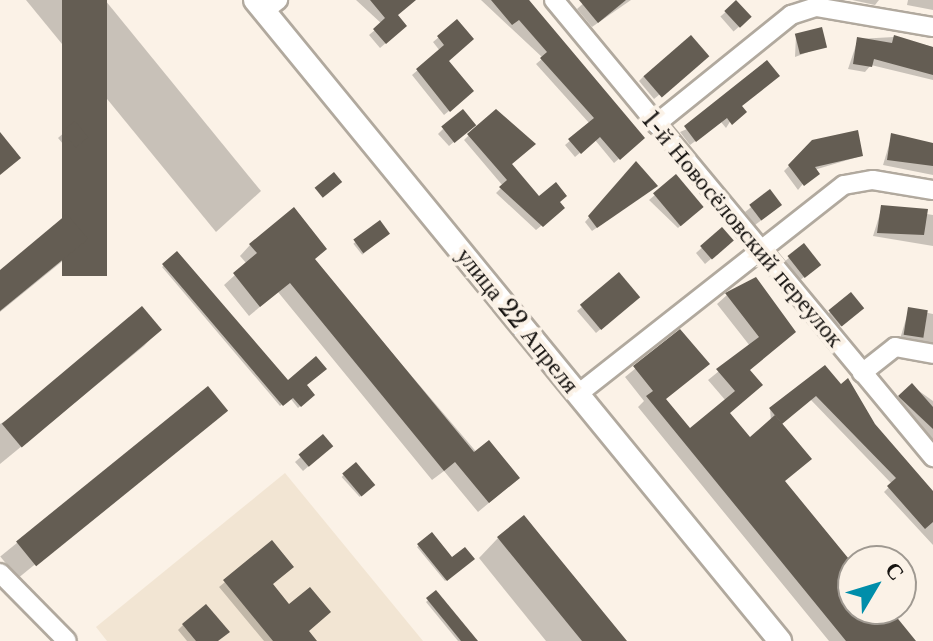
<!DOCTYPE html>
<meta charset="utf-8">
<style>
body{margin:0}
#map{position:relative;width:933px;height:641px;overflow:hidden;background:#fbf2e7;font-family:"Libre Baskerville",serif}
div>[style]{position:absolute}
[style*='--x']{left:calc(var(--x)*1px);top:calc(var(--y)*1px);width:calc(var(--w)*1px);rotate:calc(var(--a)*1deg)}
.built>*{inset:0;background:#f2e5d3}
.shadow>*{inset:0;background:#0003;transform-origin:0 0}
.building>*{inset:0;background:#645d53;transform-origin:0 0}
.roads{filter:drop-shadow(2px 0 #b1a99e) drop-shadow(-2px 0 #b1a99e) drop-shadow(0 2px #b1a99e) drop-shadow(0 -2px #b1a99e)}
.minor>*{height:18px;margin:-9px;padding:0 9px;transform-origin:9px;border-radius:9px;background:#fff}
.major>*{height:22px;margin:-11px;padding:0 11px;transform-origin:11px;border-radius:11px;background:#fff}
span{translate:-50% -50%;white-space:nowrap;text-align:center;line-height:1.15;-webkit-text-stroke:8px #fbf2e7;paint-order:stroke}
.street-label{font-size:24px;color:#161310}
.north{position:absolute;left:837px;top:545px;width:80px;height:80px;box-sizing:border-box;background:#fbf2e7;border:2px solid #9f9991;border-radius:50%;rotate:52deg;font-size:22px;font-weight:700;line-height:32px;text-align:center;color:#161310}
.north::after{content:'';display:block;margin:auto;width:28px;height:36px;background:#008eaa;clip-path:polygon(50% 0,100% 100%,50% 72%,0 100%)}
</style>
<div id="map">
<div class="built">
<i style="clip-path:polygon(285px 473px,423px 641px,107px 641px,96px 627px)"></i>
</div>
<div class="shadow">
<i style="clip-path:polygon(26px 0,105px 0,261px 191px,216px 232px)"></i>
<i style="clip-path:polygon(356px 0,393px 0,400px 31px,380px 48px,369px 35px,382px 24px)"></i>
<i style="clip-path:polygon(481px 0,529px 0,637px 143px,614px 163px,595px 140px,575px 157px,565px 145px,590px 124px,536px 64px,543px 58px)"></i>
<i style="clip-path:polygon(587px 0,631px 0,592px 27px,577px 9px)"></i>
<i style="clip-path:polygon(852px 0,879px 0,875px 5px)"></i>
<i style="clip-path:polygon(908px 0,933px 0,933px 10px,907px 5px)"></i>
<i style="left:737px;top:2px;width:20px;height:22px;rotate:49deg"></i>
<i style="clip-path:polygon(457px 22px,446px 61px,467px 96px,444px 115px,412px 75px,440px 51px,433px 42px)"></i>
<i style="clip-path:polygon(796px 35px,824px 46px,795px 57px)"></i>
<i style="clip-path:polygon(894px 37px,933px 47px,933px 80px,871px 65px,865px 72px,848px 69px,858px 39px)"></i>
<i style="clip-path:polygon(701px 60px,654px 99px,639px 81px,644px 76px)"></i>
<i style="clip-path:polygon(740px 106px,726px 128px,721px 122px,690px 145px,680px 132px)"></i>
<i style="clip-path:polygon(75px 123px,80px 142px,69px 151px,58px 138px)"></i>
<i style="clip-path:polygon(443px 129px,468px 130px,449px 146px,438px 134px)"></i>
<i style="clip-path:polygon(469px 135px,539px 199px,558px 202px,557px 213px,536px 230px,496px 193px,503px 186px,464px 140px)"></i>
<i style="clip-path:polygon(892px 135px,933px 144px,933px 175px,883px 165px)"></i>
<i style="clip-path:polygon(813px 142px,861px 156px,814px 170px,798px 190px,784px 171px)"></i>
<i style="clip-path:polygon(636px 164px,651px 190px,592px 231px,585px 222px)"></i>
<i style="clip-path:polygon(676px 177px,696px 212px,678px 228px,649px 200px)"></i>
<i style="clip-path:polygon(770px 192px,775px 210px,755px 225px,745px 212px)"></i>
<i style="clip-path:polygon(882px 207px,933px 215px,933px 246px,873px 236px)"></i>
<i style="left:379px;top:223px;width:14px;height:33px;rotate:51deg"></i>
<i style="clip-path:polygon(721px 230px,726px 246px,705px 264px,696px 253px)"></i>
<i style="clip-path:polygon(85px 239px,70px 255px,0 312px,0 272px)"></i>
<i style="clip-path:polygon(250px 245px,313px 260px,507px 488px,478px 512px,444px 471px,432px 480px,278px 292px,249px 316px,224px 285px,247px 264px,240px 256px)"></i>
<i style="clip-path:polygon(803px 246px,813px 270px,799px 281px,784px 262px)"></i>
<i style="clip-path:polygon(177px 254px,288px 383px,305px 385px,311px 397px,298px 408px,290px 398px,280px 406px,162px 267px)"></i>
<i style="clip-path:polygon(727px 295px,793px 332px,748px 370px,728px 414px,749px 440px,771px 421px,770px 409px,825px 368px,933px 496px,933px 545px,884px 492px,892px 484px,810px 399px,780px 425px,784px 482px,853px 567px,853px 609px,887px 609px,913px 641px,829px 641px,638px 407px,644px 401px,625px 377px,680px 332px,664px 400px,689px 431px,726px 401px,708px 380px,750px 346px,717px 304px)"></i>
<i style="clip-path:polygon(633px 301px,596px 333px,577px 311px,582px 307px)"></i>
<i style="clip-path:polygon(909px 309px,933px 314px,933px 346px,900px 339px)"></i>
<i style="clip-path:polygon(830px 312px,856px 313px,836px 330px,825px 317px)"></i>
<i style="clip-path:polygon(159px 330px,144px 346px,0 464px,0 424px)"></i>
<i style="clip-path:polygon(912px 386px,933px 401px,933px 443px,894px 402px)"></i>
<i style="left:207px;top:389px;width:28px;height:266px;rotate:51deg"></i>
<i style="clip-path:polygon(323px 437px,326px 451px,303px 471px,295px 462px)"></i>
<i style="left:355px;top:465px;width:27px;height:18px;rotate:48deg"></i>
<i style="clip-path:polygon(432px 535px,451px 560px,472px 559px,445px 581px,417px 547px)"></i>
<i style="clip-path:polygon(498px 538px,624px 641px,546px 641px,479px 558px)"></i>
<i style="clip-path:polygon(272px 543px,270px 585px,314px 641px,264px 641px,219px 587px)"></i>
<i style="clip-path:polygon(436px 593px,476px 641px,458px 641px,426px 602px)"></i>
<i style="clip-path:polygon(183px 625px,213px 641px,187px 641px,178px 630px)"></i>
</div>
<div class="building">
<i style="left:62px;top:0;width:45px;height:276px"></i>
<i style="clip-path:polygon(370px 0,416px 0,398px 15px,407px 26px,386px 44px,373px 29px,385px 18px)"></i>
<i style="clip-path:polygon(491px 0,529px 0,645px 138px,620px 160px,600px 137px,581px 154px,568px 139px,594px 118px,540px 58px,547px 52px,519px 20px,512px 25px)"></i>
<i style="clip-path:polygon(579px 0,626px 0,598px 23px)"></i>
<i style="left:736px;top:0;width:23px;height:16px;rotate:47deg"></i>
<i style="clip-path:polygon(457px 19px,474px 39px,449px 61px,474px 91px,450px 112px,416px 69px,444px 45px,437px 36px)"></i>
<i style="left:822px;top:27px;width:21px;height:28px;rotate:76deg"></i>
<i style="left:691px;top:35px;width:28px;height:63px;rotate:49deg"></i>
<i style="clip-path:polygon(894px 35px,933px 47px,933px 75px,874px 59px,872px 67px,853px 64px,857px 37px,892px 43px)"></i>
<i style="clip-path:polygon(767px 60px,780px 76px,742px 106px,747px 112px,732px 125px,727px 118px,696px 142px,684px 126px)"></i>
<i style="left:463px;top:109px;width:21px;height:28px;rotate:51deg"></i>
<i style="clip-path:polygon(496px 109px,536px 144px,512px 164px,539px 196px,556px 182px,567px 196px,560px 202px,565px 208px,543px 227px,499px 187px,507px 180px,467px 134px)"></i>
<i style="left:75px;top:121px;width:21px;height:16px;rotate:51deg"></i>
<i style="clip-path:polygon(858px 130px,863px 156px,815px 167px,820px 174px,804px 186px,788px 165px,812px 140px)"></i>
<i style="clip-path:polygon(0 132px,21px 158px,0 175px)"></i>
<i style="clip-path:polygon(891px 133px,933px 143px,933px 166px,887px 160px)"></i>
<i style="clip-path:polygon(636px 161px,658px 186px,597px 228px,588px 216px)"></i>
<i style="left:334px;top:172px;width:13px;height:25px;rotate:51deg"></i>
<i style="left:676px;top:174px;width:43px;height:30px;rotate:50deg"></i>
<i style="left:770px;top:189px;width:20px;height:26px;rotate:53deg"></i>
<i style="clip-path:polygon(881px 205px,928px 209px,924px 235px,877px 233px)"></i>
<i style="clip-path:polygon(294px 207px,327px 249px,315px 259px,474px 452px,489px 440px,520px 478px,489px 503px,455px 462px,444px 471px,290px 283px,260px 307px,233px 273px,257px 253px,249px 244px)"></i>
<i style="clip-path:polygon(67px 214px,88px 239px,0 311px,0 270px)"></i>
<i style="left:380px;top:220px;width:17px;height:33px;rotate:54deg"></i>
<i style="left:722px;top:227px;width:18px;height:29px;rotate:49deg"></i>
<i style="left:804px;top:243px;width:28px;height:21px;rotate:52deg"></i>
<i style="clip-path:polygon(177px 251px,288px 380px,316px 356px,327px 369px,307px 385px,315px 395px,301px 407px,293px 398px,283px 406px,162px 264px)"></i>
<i style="left:619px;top:272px;width:33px;height:51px;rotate:50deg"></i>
<i style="clip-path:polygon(756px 277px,796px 332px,750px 370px,763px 385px,730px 413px,750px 437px,775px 415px,812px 459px,785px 481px,853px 564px,853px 609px,890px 609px,916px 641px,846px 641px,646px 396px,653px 391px,633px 366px,680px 329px,710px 364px,666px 399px,690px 428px,735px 391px,716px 369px,759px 337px,725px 293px)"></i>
<i style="left:851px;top:292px;width:21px;height:29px;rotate:51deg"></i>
<i style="left:142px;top:306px;width:31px;height:183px;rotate:50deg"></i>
<i style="left:908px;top:307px;width:20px;height:28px;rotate:9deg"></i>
<i style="clip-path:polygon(825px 365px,841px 384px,848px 378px,875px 424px,933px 491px,933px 522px,925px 529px,887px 486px,896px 478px,816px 396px,782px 424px,769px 408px)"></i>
<i style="clip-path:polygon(912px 383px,933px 407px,933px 429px,898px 396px)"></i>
<i style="left:208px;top:386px;width:32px;height:247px;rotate:51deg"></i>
<i style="left:323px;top:434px;width:16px;height:32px;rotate:50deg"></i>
<i style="left:356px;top:462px;width:30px;height:18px;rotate:50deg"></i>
<i style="clip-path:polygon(524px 515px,541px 536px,627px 641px,582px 641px,497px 537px)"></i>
<i style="clip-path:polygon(432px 532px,452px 557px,465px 547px,475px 559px,447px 581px,417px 544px)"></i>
<i style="clip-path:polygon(272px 540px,294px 567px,273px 584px,289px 604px,310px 587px,331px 612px,309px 631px,317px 641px,273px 641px,223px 580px)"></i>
<i style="clip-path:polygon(436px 590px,478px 641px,461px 641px,426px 598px)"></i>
<i style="clip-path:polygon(206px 604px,230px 632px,218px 641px,196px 641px,182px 624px)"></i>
</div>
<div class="roads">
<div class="minor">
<i style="--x:554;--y:0;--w:594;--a:50.33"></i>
<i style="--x:264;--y:11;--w:18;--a:-38"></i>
<i style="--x:656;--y:124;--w:174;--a:-38.9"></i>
<i style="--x:791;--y:15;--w:26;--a:-18"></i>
<i style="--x:816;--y:7;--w:119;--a:9.7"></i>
<i style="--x:862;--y:373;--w:42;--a:-38.2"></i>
<i style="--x:895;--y:347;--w:39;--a:10"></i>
<i style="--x:578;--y:394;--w:338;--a:-38.2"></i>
<i style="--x:844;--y:185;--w:29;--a:-10"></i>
<i style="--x:873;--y:180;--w:61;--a:9.5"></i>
<i style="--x:0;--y:573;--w:95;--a:45.4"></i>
</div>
<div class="major">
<i style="--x:255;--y:0;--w:829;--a:50.68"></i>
</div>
</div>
<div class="street-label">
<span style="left:743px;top:229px;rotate:50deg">1-й Новосёловский переулок</span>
<span style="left:518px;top:320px;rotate:51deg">улица 22 Апреля</span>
</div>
<div class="north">С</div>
</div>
